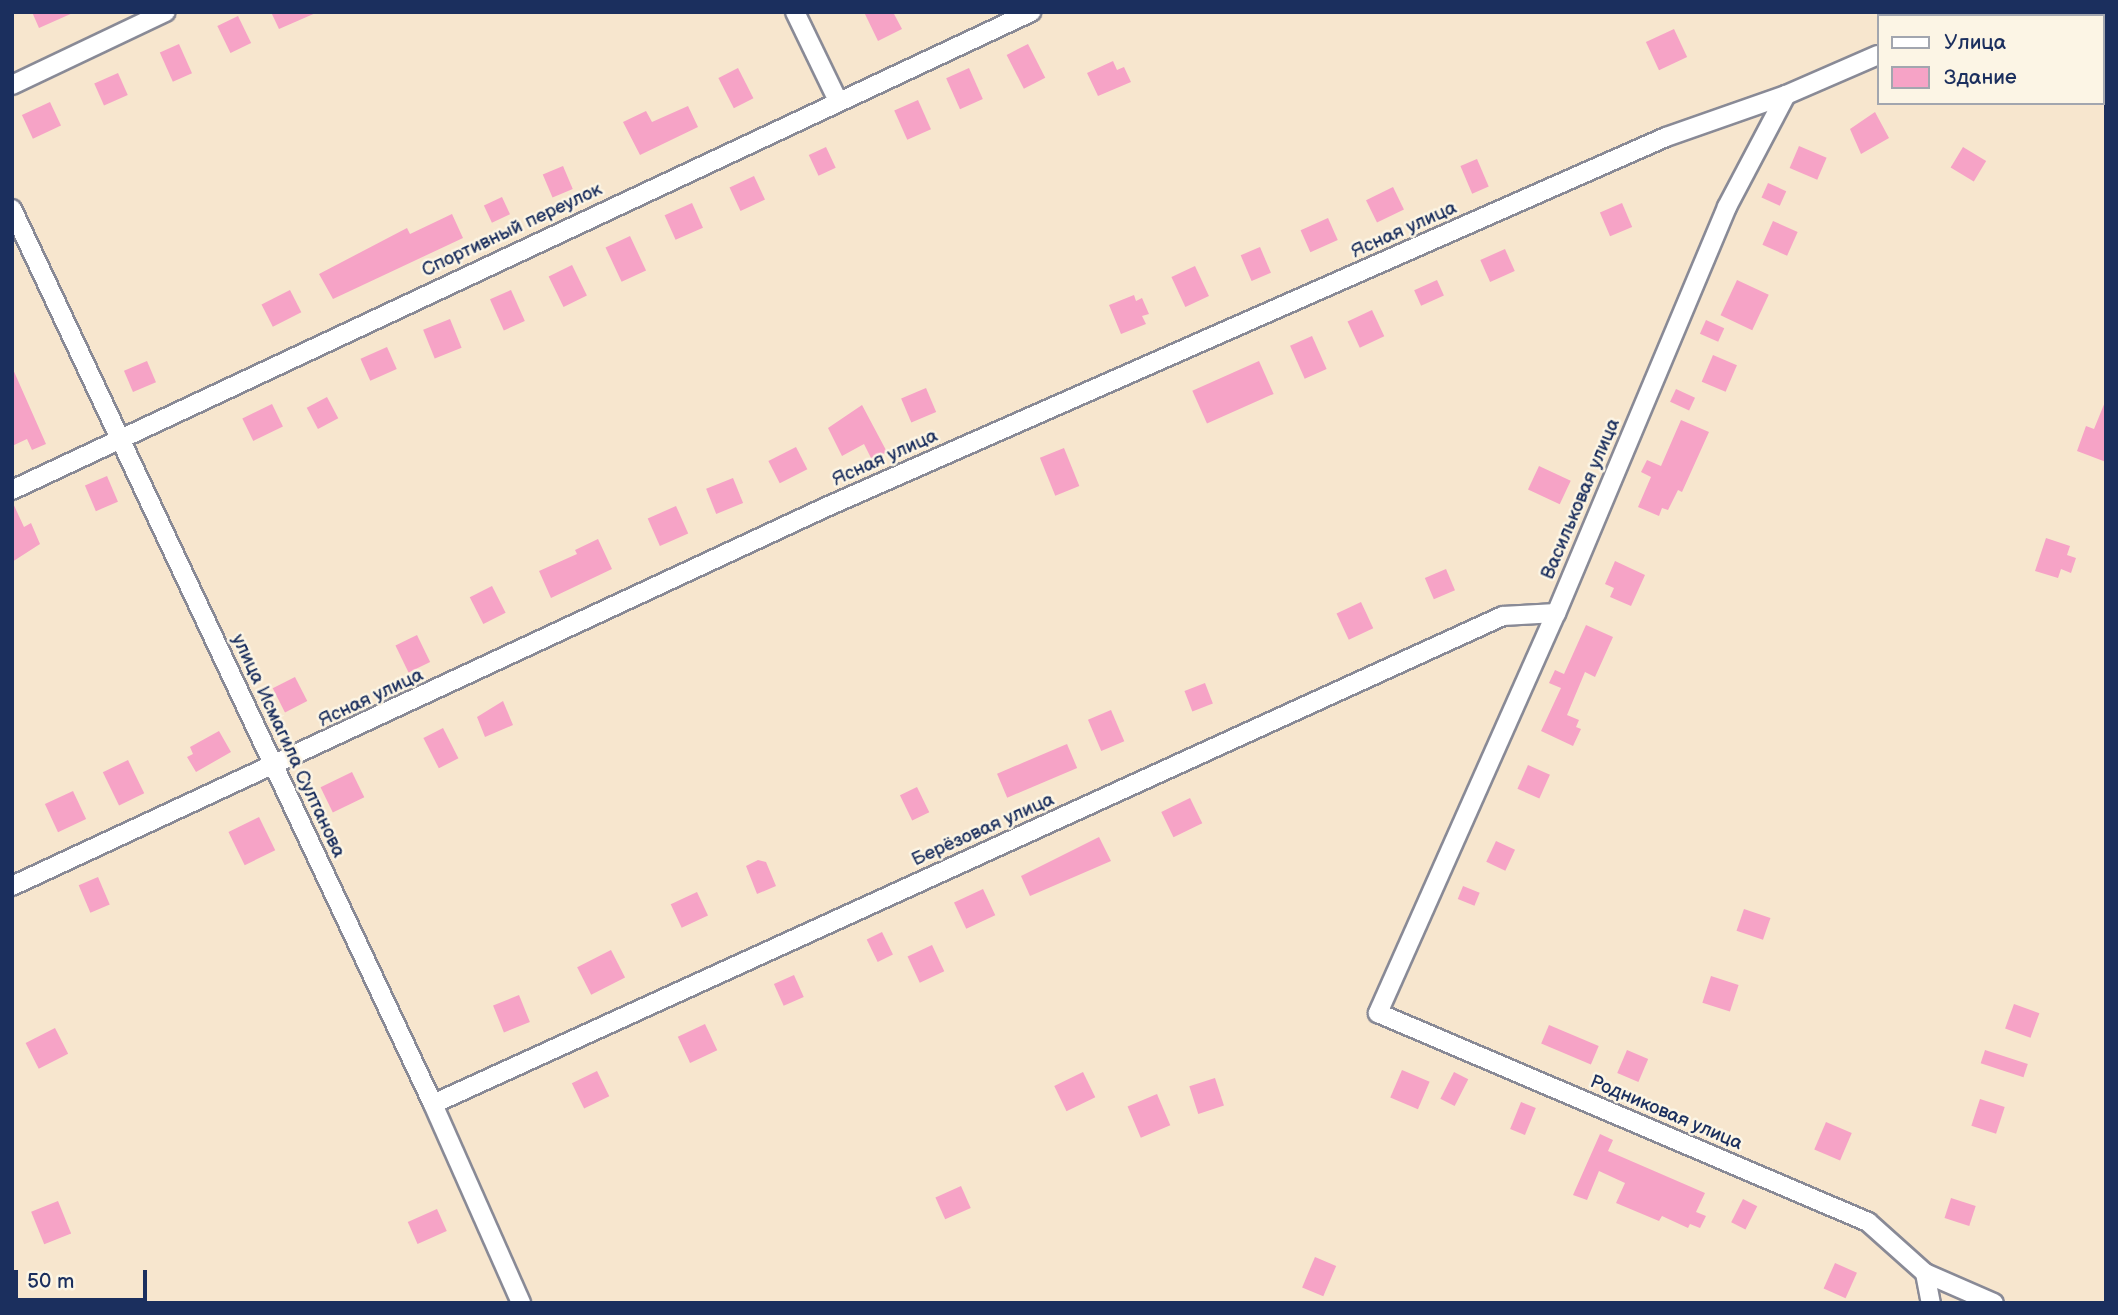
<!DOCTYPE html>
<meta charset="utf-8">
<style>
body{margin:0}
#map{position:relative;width:2118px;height:1315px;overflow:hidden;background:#f7e6ce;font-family:"Balsamiq Sans",sans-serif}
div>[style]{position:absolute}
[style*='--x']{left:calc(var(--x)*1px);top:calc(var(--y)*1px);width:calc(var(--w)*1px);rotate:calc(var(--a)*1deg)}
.building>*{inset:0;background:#f6a3c6;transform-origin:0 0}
.roads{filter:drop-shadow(2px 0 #898a96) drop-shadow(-2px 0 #898a96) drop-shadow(0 2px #898a96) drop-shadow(0 -2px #898a96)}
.minor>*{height:18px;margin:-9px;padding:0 9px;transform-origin:9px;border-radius:9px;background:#fff}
span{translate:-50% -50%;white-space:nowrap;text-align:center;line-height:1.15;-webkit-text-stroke:5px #fcf5e5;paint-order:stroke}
.street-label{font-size:19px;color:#1b2f5e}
.frame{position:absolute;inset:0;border:14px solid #1b2f5e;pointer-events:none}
.legend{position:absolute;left:1877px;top:14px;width:228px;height:91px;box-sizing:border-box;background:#fcf5e5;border:2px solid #a2a6af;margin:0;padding:9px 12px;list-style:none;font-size:21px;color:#1b2f5e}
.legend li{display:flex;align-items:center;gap:14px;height:35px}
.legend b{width:35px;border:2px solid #a2a6af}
.scale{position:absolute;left:14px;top:1270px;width:133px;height:32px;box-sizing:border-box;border:4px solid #1b2f5e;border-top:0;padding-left:9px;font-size:21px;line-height:24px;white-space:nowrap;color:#1b2f5e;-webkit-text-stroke:5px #fcf5e5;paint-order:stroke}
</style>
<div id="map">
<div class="building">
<i style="clip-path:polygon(32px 12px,75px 12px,39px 28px)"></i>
<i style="clip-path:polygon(271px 12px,318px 12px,279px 29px)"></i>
<i style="clip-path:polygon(864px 12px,893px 12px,902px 29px,878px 41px)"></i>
<i style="left:238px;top:16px;width:30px;height:23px;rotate:64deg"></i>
<i style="left:1674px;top:29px;width:31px;height:31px;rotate:65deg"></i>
<i style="left:179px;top:44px;width:32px;height:21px;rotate:66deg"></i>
<i style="left:1028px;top:44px;width:38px;height:24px;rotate:63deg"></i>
<i style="clip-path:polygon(1113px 61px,1117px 70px,1124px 67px,1131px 82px,1098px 96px,1087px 73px)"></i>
<i style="left:738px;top:68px;width:34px;height:22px;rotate:63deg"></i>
<i style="left:969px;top:68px;width:34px;height:25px;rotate:66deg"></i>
<i style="left:118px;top:73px;width:24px;height:26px;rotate:66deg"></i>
<i style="left:918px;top:100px;width:32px;height:26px;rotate:66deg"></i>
<i style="left:50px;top:102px;width:26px;height:31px;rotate:65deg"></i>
<i style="clip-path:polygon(688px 106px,698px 127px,640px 155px,623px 122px,646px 111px,652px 122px)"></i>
<i style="clip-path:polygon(1875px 112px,1889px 138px,1861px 154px,1850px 129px)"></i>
<i style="left:1799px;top:146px;width:30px;height:24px;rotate:23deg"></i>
<i style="left:826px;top:147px;width:23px;height:19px;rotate:65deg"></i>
<i style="left:1963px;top:147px;width:27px;height:24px;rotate:31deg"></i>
<i style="left:1477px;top:159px;width:30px;height:18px;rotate:67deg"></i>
<i style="left:563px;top:166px;width:25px;height:22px;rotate:67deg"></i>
<i style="left:754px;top:176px;width:26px;height:27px;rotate:65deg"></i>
<i style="left:1768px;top:183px;width:20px;height:16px;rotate:24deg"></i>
<i style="left:1393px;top:187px;width:25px;height:30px;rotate:64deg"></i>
<i style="left:502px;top:197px;width:19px;height:20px;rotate:65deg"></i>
<i style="left:692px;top:203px;width:27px;height:30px;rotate:66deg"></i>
<i style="left:1622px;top:203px;width:26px;height:24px;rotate:67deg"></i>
<i style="clip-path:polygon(452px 214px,463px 238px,333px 299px,319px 274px,407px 228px,410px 234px)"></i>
<i style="left:1328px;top:218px;width:24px;height:30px;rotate:66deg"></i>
<i style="left:1773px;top:221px;width:27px;height:26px;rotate:24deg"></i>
<i style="left:630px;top:236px;width:38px;height:27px;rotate:65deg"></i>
<i style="left:1260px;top:247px;width:28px;height:21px;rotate:67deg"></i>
<i style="left:1505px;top:249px;width:24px;height:27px;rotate:66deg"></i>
<i style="left:572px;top:265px;width:34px;height:26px;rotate:64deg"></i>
<i style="left:1195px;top:266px;width:33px;height:26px;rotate:65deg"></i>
<i style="left:1437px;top:280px;width:17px;height:25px;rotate:66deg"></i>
<i style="left:1737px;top:280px;width:35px;height:39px;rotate:25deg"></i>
<i style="left:290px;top:290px;width:25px;height:32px;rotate:63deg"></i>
<i style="left:511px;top:290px;width:34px;height:23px;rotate:66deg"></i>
<i style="clip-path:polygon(1134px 295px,1136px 301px,1142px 298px,1149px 314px,1142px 316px,1146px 324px,1121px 334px,1109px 305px)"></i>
<i style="left:1372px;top:310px;width:29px;height:27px;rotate:65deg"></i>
<i style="left:450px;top:319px;width:31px;height:29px;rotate:68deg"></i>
<i style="left:1706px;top:320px;width:20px;height:15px;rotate:24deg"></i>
<i style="left:1312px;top:336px;width:36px;height:24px;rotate:66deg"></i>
<i style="left:387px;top:347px;width:24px;height:29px;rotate:66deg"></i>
<i style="left:1713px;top:355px;width:26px;height:29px;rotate:23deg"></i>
<i style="left:147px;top:361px;width:23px;height:25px;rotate:67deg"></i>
<i style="left:1259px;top:361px;width:36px;height:73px;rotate:66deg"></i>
<i style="clip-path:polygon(12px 367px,46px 444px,32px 450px,27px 439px,12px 446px)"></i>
<i style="left:926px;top:388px;width:26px;height:27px;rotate:67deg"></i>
<i style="left:1676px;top:389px;width:21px;height:14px;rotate:25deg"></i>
<i style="left:327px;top:397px;width:24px;height:23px;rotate:62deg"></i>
<i style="clip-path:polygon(2105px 402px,2106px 402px,2106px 462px,2077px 451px,2086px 426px,2094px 429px)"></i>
<i style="left:272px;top:404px;width:25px;height:33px;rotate:64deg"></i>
<i style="clip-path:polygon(862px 405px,887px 452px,872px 460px,864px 444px,842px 456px,828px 428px)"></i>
<i style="clip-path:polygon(1681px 420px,1709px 432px,1682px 492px,1678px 490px,1668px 510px,1662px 508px,1659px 516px,1638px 507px,1651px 477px,1641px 472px,1647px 460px,1661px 466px)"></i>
<i style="left:796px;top:447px;width:25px;height:31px;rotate:63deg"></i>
<i style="left:1064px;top:448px;width:41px;height:26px;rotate:68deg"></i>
<i style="left:1539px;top:466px;width:35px;height:26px;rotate:25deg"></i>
<i style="left:107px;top:476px;width:28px;height:24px;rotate:67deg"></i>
<i style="left:733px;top:478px;width:27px;height:29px;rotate:68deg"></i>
<i style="clip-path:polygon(12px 501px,24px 527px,31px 523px,40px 544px,12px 562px)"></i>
<i style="left:676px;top:506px;width:30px;height:31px;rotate:66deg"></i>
<i style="clip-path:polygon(2046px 538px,2070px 546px,2067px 555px,2076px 558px,2071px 573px,2061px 569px,2058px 578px,2035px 571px)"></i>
<i style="clip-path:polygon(598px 539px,612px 569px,551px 598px,539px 571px,577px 554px,575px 550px)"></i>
<i style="clip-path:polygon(1615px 561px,1645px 575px,1631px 606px,1610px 597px,1614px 588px,1605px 584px)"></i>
<i style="left:1446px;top:569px;width:23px;height:23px;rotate:67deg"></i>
<i style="left:492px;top:586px;width:30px;height:25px;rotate:63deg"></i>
<i style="left:1361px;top:602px;width:29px;height:27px;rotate:65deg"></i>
<i style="clip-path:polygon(1586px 625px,1613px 637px,1595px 677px,1585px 672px,1567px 715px,1579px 720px,1576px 727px,1581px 729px,1573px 746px,1541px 731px,1561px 688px,1549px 683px,1555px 670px,1564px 674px)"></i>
<i style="left:417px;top:635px;width:30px;height:24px;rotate:64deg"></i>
<i style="left:295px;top:677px;width:27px;height:25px;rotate:63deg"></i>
<i style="left:1205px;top:683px;width:22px;height:22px;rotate:69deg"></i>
<i style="clip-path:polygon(503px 701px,513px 725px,485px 737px,477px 717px)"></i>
<i style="left:1111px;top:710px;width:34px;height:25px;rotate:67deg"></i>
<i style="left:443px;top:728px;width:34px;height:22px;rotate:63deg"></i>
<i style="clip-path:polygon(219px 731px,231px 752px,196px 772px,187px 757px,193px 754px,190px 747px)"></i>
<i style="left:1067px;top:744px;width:26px;height:76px;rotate:67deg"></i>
<i style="left:128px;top:760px;width:37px;height:28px;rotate:64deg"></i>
<i style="left:1528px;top:765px;width:24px;height:26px;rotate:24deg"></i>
<i style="left:352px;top:772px;width:28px;height:35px;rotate:64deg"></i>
<i style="left:917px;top:787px;width:28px;height:19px;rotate:64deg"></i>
<i style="left:73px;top:791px;width:31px;height:31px;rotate:65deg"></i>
<i style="left:1190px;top:798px;width:28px;height:32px;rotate:64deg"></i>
<i style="left:259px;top:817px;width:37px;height:34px;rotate:64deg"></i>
<i style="clip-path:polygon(1099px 837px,1111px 861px,1030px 896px,1021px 876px)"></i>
<i style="left:1496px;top:841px;width:21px;height:23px;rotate:25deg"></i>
<i style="clip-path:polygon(758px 860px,766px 862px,776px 886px,757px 894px,746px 866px)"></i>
<i style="left:98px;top:877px;width:30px;height:21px;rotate:67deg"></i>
<i style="left:1463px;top:886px;width:18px;height:14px;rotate:22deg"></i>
<i style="left:983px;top:889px;width:29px;height:32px;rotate:65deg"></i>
<i style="left:697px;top:892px;width:26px;height:29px;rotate:65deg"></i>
<i style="left:1744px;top:909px;width:28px;height:23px;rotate:19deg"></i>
<i style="left:882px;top:932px;width:25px;height:17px;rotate:64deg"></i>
<i style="left:932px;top:945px;width:29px;height:27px;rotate:65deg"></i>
<i style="left:611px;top:950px;width:31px;height:38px;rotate:63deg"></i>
<i style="left:794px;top:975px;width:24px;height:22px;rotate:66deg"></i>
<i style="left:1711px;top:976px;width:29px;height:28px;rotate:18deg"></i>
<i style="left:519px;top:995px;width:29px;height:28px;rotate:68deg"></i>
<i style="left:2014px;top:1004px;width:27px;height:26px;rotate:20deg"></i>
<i style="left:705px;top:1024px;width:29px;height:30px;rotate:65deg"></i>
<i style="left:1549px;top:1025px;width:54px;height:20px;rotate:23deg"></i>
<i style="left:55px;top:1028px;width:29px;height:33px;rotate:63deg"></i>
<i style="left:1627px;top:1050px;width:23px;height:25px;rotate:23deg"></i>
<i style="left:1985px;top:1050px;width:45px;height:14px;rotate:18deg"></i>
<i style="left:1402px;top:1070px;width:30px;height:30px;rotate:23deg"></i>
<i style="left:597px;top:1071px;width:28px;height:28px;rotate:64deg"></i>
<i style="left:1083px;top:1072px;width:28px;height:32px;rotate:64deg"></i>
<i style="left:1454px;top:1072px;width:16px;height:30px;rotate:27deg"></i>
<i style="left:1215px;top:1078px;width:29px;height:27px;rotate:72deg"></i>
<i style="left:1157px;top:1094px;width:34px;height:32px;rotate:67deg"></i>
<i style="left:1980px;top:1099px;width:26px;height:28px;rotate:18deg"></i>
<i style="left:1521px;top:1102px;width:16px;height:29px;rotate:22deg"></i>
<i style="left:1826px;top:1122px;width:28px;height:30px;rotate:23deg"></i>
<i style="clip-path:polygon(1600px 1134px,1613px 1140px,1608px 1151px,1705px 1193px,1696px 1212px,1706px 1216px,1700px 1228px,1690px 1224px,1688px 1228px,1662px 1216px,1659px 1221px,1616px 1203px,1625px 1183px,1599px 1171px,1587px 1200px,1573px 1195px)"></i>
<i style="left:961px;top:1186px;width:24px;height:28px;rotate:66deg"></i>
<i style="left:1951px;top:1198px;width:26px;height:21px;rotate:18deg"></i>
<i style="left:1743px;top:1199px;width:16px;height:26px;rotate:27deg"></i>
<i style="left:58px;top:1201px;width:35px;height:29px;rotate:68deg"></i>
<i style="left:437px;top:1209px;width:24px;height:32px;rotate:66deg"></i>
<i style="left:1315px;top:1257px;width:23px;height:33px;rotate:23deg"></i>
<i style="left:1835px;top:1263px;width:24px;height:28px;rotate:24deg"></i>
</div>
<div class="roads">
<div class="minor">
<i style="--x:795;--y:12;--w:97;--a:64.2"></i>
<i style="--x:1959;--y:16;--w:7;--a:-34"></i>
<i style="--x:12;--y:85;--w:170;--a:-25.4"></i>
<i style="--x:1786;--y:95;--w:127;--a:117.8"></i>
<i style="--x:1727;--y:207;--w:441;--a:112.8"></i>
<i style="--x:1556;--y:613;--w:438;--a:114"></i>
<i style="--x:1378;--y:1013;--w:533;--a:23.1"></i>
<i style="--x:1868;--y:1222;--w:76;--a:41.8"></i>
<i style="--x:1925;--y:1273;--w:75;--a:23.5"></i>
<i style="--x:12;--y:209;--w:989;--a:64.81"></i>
<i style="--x:433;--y:1104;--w:218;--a:66.1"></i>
<i style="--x:12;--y:490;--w:1126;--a:-25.13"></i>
<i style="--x:12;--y:886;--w:896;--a:-24.96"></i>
<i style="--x:824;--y:508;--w:920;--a:-23.78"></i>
<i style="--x:1666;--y:137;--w:127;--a:-19.3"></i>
<i style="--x:1786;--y:95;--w:100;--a:-23.5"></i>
<i style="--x:433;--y:1104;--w:1176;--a:-24.52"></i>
<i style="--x:1503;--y:616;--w:53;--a:-3.2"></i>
<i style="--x:1925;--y:1273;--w:31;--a:79"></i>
</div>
</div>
<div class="street-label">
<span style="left:512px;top:230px;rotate:-25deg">Спортивный переулок</span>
<span style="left:1404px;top:230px;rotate:-24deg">Ясная улица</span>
<span style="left:885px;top:458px;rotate:-24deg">Ясная улица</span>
<span style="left:1581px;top:499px;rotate:-67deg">Васильковая улица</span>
<span style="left:371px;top:698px;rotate:-25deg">Ясная улица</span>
<span style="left:288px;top:746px;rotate:65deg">улица Исмагила Султанова</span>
<span style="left:983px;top:830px;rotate:-24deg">Берёзовая улица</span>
<span style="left:1666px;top:1113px;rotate:23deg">Родниковая улица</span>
</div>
<div class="frame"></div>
<ul class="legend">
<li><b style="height:9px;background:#fff"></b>Улица</li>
<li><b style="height:19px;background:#f6a3c6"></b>Здание</li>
</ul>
<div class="scale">50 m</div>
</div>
